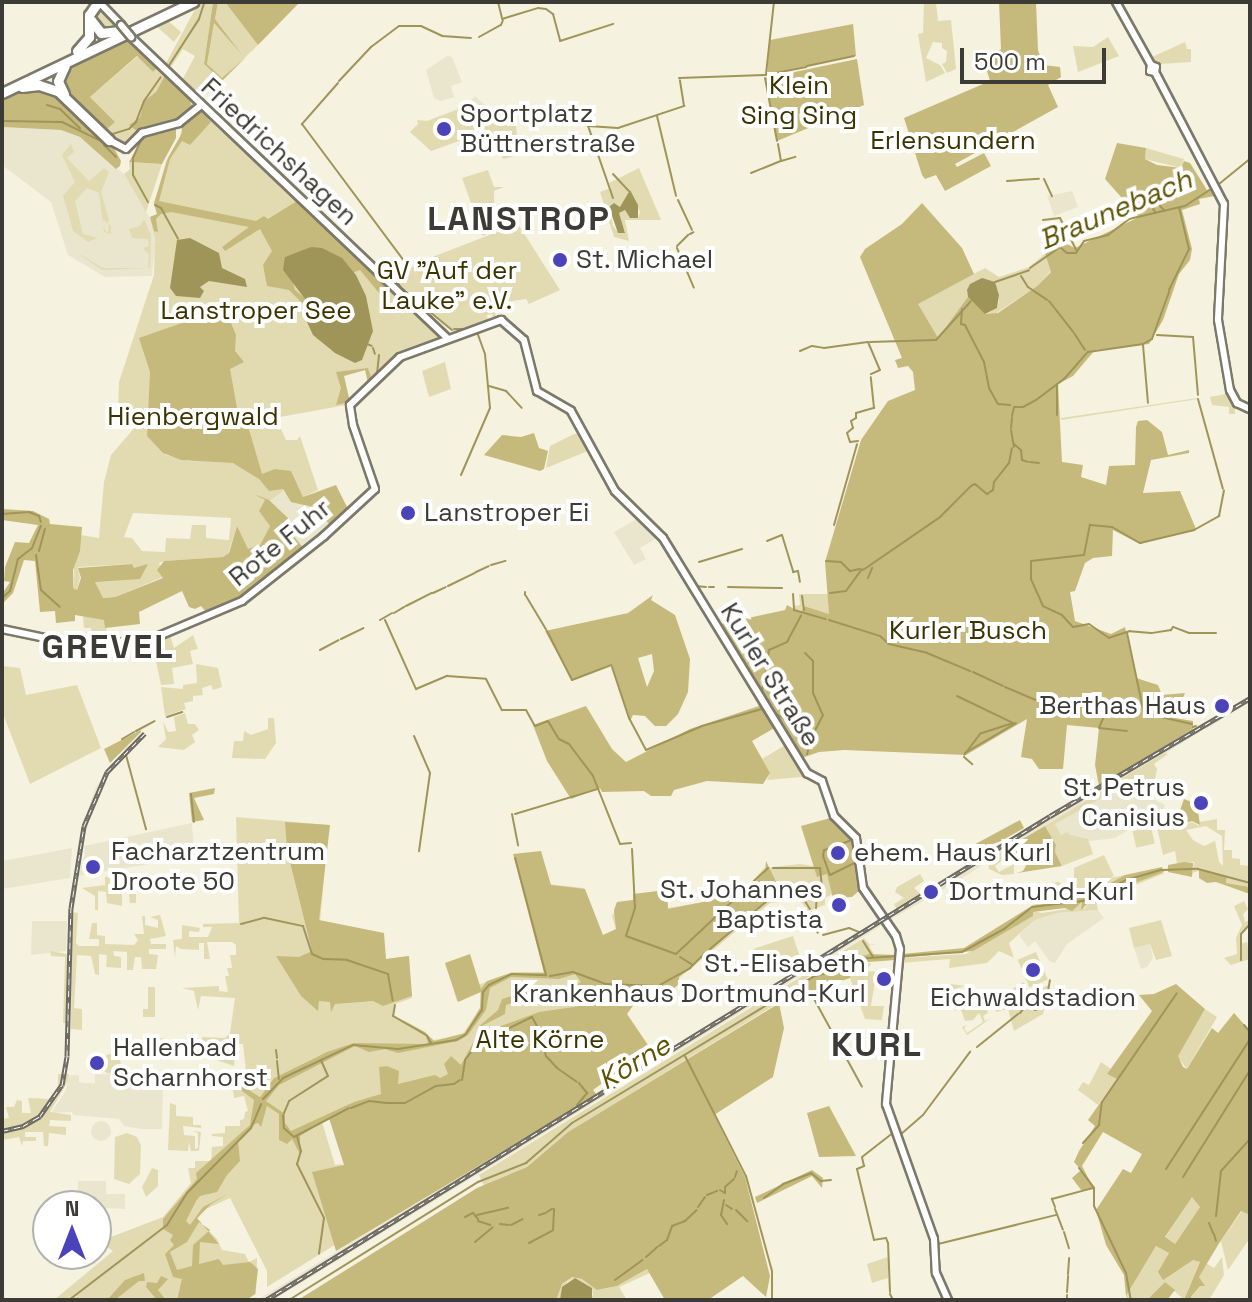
<!DOCTYPE html>
<meta charset="utf-8">
<style>
body{margin:0}
#map{position:relative;width:1252px;height:1302px;overflow:hidden;background:#f5f2e0;font-family:"Space Grotesk",sans-serif}
div>[style]{position:absolute}
[style*='--x']{left:calc(var(--x)*1px);top:calc(var(--y)*1px);width:calc(var(--w)*1px);rotate:calc(var(--a)*1deg)}
.built>*{inset:0;background:#eae6ce}
.round{border-radius:50%}
.green>*{inset:0;background:#e2dbb2;transform-origin:0 0}
.forest>*{inset:0;background:#c5ba7c}
.water>*{inset:0;background:#a09558}
.stream>*{height:2px;margin:-1px;padding:0 1px;transform-origin:1px;border-radius:1px;background:#a09558}
.roads{filter:drop-shadow(2px 0 #7c796a) drop-shadow(-2px 0 #7c796a) drop-shadow(0 2px #7c796a) drop-shadow(0 -2px #7c796a)}
.secondary>*{height:6px;margin:-3px;padding:0 3px;transform-origin:3px;border-radius:3px;background:#fff}
.motorway>*{height:9px;margin:-4.5px;padding:0 4.5px;transform-origin:4.5px;border-radius:4.5px;background:#fff}
.rail>*{height:5px;margin-top:-2.5px;transform-origin:0;background:repeating-linear-gradient(90deg,#fff 0 6px,#6b6960 0 12px);box-sizing:border-box;border-block:2px solid #6b6960}
.bridges{filter:drop-shadow(2px 0 #7c796a) drop-shadow(-2px 0 #7c796a) drop-shadow(0 2px #7c796a) drop-shadow(0 -2px #7c796a)}
.secondary-bridge>*{height:6px;margin:-3px;padding:0 3px;transform-origin:3px;border-radius:3px;background:#fff}
.dots>*{width:22px;height:22px;translate:-50% -50%;box-sizing:border-box;border:4px solid #fff;border-radius:50%}
span{translate:-50% -50%;white-space:nowrap;text-align:center;line-height:1.15;-webkit-text-stroke:8px #fff;paint-order:stroke}
.park-label{font-size:26px;color:#3b3300}
.poi-label{font-size:26px;color:#3d3b35}
.left{translate:0 -50%;text-align:left}
.right{translate:-100% -50%;text-align:right}
.street-label{font-size:26px;color:#3d3b35}
.water-label{font-size:28px;color:#5e5202;font-style:italic}
.district-label{font-size:34px;color:#3d3b35;font-weight:700;letter-spacing:2px}
.frame{position:absolute;inset:0;border:4px solid #3d3b35;pointer-events:none}
.north{position:absolute;left:32px;top:1190px;width:80px;height:80px;box-sizing:border-box;background:#fff;border:2px solid #b1b1ae;border-radius:50%;rotate:0deg;font-size:22px;font-weight:700;line-height:32px;text-align:center;color:#3d3b35}
.north::after{content:'';display:block;margin:auto;width:28px;height:36px;background:#4b43b9;clip-path:polygon(50% 0,100% 100%,50% 72%,0 100%)}
.scale{position:absolute;left:960px;top:48px;width:146px;height:36px;box-sizing:border-box;border:4px solid #3d3b35;border-top:0;padding-left:10px;font-size:24px;line-height:28px;white-space:nowrap;color:#3d3b35;-webkit-text-stroke:6px #fff;paint-order:stroke}
</style>
<div id="map">
<div class="built">
<i style="clip-path:polygon(447px 56px,452px 57px,462px 82px,451px 86px,454px 97px,441px 101px,434px 98px,426px 70px)"></i>
<i style="clip-path:polygon(475px 96px,496px 116px,485px 128px,473px 125px,466px 106px)"></i>
<i style="clip-path:polygon(2px 127px,61px 130px,80px 137px,124px 174px,153px 223px,155px 247px,152px 276px,105px 277px,68px 255px,51px 202px,2px 165px)"></i>
<i style="clip-path:polygon(1072px 191px,1078px 207px,1054px 216px,1047px 196px)"></i>
<i style="clip-path:polygon(283px 491px,292px 501px,317px 508px,331px 527px,304px 549px,288px 529px,288px 518px,270px 501px)"></i>
<i style="clip-path:polygon(640px 517px,660px 536px,640px 548px,646px 559px,634px 565px,614px 532px)"></i>
<i style="clip-path:polygon(1250px 697px,1250px 702px,1206px 729px,1204px 723px)"></i>
<i style="clip-path:polygon(1201px 726px,1200px 732px,987px 863px,983px 856px)"></i>
<i style="clip-path:polygon(128px 745px,131px 748px,114px 764px,97px 793px,79px 858px,77px 858px,83px 824px,96px 787px)"></i>
<i style="clip-path:polygon(1134px 776px,1139px 791px,1165px 805px,1163px 813px,1171px 815px,1175px 821px,1157px 827px,1153px 816px,1115px 838px,1091px 841px,1061px 836px,1055px 824px)"></i>
<i style="clip-path:polygon(192px 823px,194px 851px,144px 865px,78px 876px,85px 855px,84px 846px)"></i>
<i style="clip-path:polygon(72px 848px,70px 878px,2px 889px,2px 861px)"></i>
<i style="clip-path:polygon(977px 860px,981px 866px,955px 883px,888px 921px,886px 918px)"></i>
<i style="clip-path:polygon(1098px 910px,1104px 918px,1067px 944px,1055px 963px,1050px 962px,1035px 941px,1028px 947px,1019px 935px,1035px 920px,1057px 913px)"></i>
<i style="clip-path:polygon(882px 920px,884px 924px,273px 1300px,257px 1300px)"></i>
<i style="clip-path:polygon(32px 921px,67px 921px,66px 951px,31px 955px)"></i>
<i style="clip-path:polygon(1150px 944px,1153px 958px,1147px 967px,1141px 969px,1134px 948px)"></i>
<i style="clip-path:polygon(152px 1037px,164px 1038px,164px 1056px,142px 1055px,142px 1042px,147px 1039px,151px 1043px)"></i>
<i style="clip-path:polygon(95px 1074px,163px 1076px,162px 1129px,141px 1129px,124px 1126px,119px 1119px,73px 1115px,72px 1112px,51px 1113px,65px 1092px,70px 1075px,79px 1075px,79px 1082px,84px 1083px,95px 1083px)"></i>
<i style="clip-path:polygon(62px 1077px,65px 1078px,57px 1098px,42px 1116px,24px 1127px,2px 1132px,40px 1113px,53px 1099px)"></i>
<i class="round" style="left:91px;top:1121px;width:20px;height:20px"></i>
<i style="clip-path:polygon(78px 1181px,106px 1181px,106px 1194px,125px 1194px,125px 1209px,106px 1208px,106px 1219px,96px 1218px,96px 1206px,77px 1206px)"></i>
</div>
<div class="green">
<i style="clip-path:polygon(199px 2px,213px 2px,204px 64px,222px 81px,199px 101px,180px 84px,195px 56px,183px 49px,169px 70px,165px 65px)"></i>
<i style="clip-path:polygon(218px 2px,225px 2px,258px 45px,222px 79px,207px 64px,214px 23px,243px 56px,215px 19px)"></i>
<i style="clip-path:polygon(924px 2px,943px 2px,936px 3px,938px 21px,951px 20px,956px 69px,947px 73px,942px 64px,946px 62px,947px 51px,942px 48px,942px 43px,933px 42px,926px 58px,940px 65px,945px 73px,926px 82px,918px 34px,923px 33px)"></i>
<i style="clip-path:polygon(98px 8px,102px 9px,120px 27px,105px 32px,93px 17px)"></i>
<i style="clip-path:polygon(167px 20px,181px 32px,174px 42px,155px 25px)"></i>
<i style="clip-path:polygon(1108px 37px,1119px 56px,1078px 72px,1073px 46px,1093px 47px)"></i>
<i style="clip-path:polygon(1185px 42px,1187px 49px,1191px 49px,1191px 62px,1160px 64px,1150px 58px)"></i>
<i style="clip-path:polygon(138px 56px,153px 72px,158px 67px,165px 75px,156px 92px,144px 101px,140px 117px,130px 126px,139px 133px,129px 143px,121px 145px,106px 130px,115px 122px,90px 97px)"></i>
<i style="clip-path:polygon(466px 106px,476px 135px,431px 151px,410px 132px,418px 124px,417px 120px,427px 121px)"></i>
<i style="clip-path:polygon(evenodd,200px 111px,438px 334px,440px 339px,402px 354px,369px 387px,369px 369px,341px 376px,346px 405px,269px 419px,278px 430px,281px 429px,286px 440px,297px 440px,300px 436px,318px 490px,303px 497px,290px 471px,283px 491px,270px 501px,258px 496px,265px 500px,270px 526px,260px 545px,248px 549px,242px 542px,237px 526px,228px 554px,223px 557px,165px 561px,159px 563px,163px 577px,115px 597px,102px 598px,94px 582px,134px 568px,131px 564px,78px 567px,80px 577px,77px 590px,73px 588px,74px 565px,81px 535px,99px 538px,104px 482px,111px 455px,136px 426px,140px 429px,118px 407px,119px 382px,154px 275px,155px 240px,150px 217px,157px 214px,154px 205px,166px 161px,180px 137px,182px 126px,200px 111px,147px 434px,192px 462px,166px 455px,147px 434px,200px 111px,133px 513px,231px 518px,229px 540px,206px 538px,206px 525px,192px 525px,190px 539px,166px 538px,165px 552px,142px 551px,132px 538px,124px 537px,133px 513px)"></i>
<i style="clip-path:polygon(494px 119px,516px 123px,518px 155px,503px 159px,496px 142px,487px 145px,481px 131px)"></i>
<i style="clip-path:polygon(71px 144px,74px 152px,67px 158px,89px 181px,104px 168px,109px 172px,101px 192px,109px 220px,108px 223px,103px 220px,103px 225px,106px 232px,109px 231px,108px 224px,111px 226px,111px 234px,104px 232px,99px 193px,87px 188px,75px 201px,83px 234px,98px 238px,88px 242px,73px 231px,63px 196px,75px 182px,62px 155px)"></i>
<i style="clip-path:polygon(1146px 148px,1184px 159px,1181px 168px,1145px 159px)"></i>
<i style="clip-path:polygon(129px 162px,162px 164px,146px 212px,124px 174px,130px 169px)"></i>
<i style="clip-path:polygon(evenodd,639px 168px,661px 220px,625px 220px,629px 241px,614px 237px,600px 192px,611px 188px,609px 183px,639px 168px,633px 196px,640px 212px,638px 218px,630px 218px,625px 210px,618px 213px,625px 232px,619px 233px,613px 226px,609px 207px,615px 204px,620px 207px,633px 196px)"></i>
<i style="clip-path:polygon(488px 170px,494px 187px,504px 187px,494px 191px,495px 230px,483px 236px,462px 178px)"></i>
<i style="clip-path:polygon(144px 219px,151px 235px,150px 268px,102px 270px,74px 251px,103px 268px,148px 268px,149px 254px,143px 248px,149px 246px,148px 239px,132px 238px,129px 229px,140px 226px)"></i>
<i style="clip-path:polygon(518px 224px,560px 290px,529px 304px,526px 299px,507px 302px,508px 308px,495px 313px,497px 320px,494px 321px,492px 314px,487px 315px,488px 321px,454px 333px,390px 278px,435px 256px)"></i>
<i style="clip-path:polygon(evenodd,1046px 253px,1051px 271px,1037px 286px,995px 314px,937px 338px,917px 304px,979px 271px,985px 268px,999px 277px,1029px 267px,1046px 253px,995px 282px,999px 301px,997px 308px,986px 314px,968px 297px,967px 291px,995px 282px)"></i>
<i style="clip-path:polygon(445px 362px,451px 389px,429px 397px,422px 371px)"></i>
<i style="clip-path:polygon(1226px 394px,1235px 406px,1235px 414px,1229px 414px,1229px 407px,1212px 405px,1210px 397px)"></i>
<i style="clip-path:polygon(1198px 398px,1198px 399px,1061px 420px,1061px 418px)"></i>
<i style="clip-path:polygon(574px 434px,579px 434px,588px 451px,546px 468px,550px 446px)"></i>
<i style="clip-path:polygon(799px 594px,828px 594px,829px 614px,804px 606px,802px 613px,794px 610px,793px 606px,800px 605px)"></i>
<i style="clip-path:polygon(83px 616px,105px 620px,108px 641px,93px 642px,91px 628px,84px 628px)"></i>
<i style="clip-path:polygon(170px 635px,174px 648px,193px 635px,198px 649px,190px 651px,193px 664px,172px 668px,174px 684px,161px 685px,152px 642px)"></i>
<i style="clip-path:polygon(196px 664px,218px 668px,222px 687px,213px 690px,211px 685px,202px 688px,203px 695px,193px 696px,193px 701px,184px 703px,186px 709px,165px 716px,161px 687px,183px 689px,183px 685px,197px 683px)"></i>
<i style="clip-path:polygon(2px 666px,20px 668px,26px 695px,77px 685px,101px 748px,30px 784px,2px 711px)"></i>
<i style="clip-path:polygon(185px 713px,188px 724px,195px 724px,199px 730px,192px 735px,195px 742px,184px 750px,158px 747px,166px 739px,163px 721px,168px 732px,176px 731px,174px 717px)"></i>
<i style="clip-path:polygon(268px 718px,274px 718px,276px 743px,265px 759px,232px 758px,234px 741px,243px 741px,244px 731px,251px 735px,268px 729px)"></i>
<i style="clip-path:polygon(787px 744px,804px 772px,802px 777px,767px 780px,770px 773px,762px 759px)"></i>
<i style="clip-path:polygon(1164px 753px,1168px 754px,1154px 764px,1157px 769px,1152px 797px,1143px 797px,1135px 782px,1128px 783px,1055px 824px,1061px 835px,1068px 832px,1070px 835px,1088px 839px,1093px 854px,1062px 866px,1055px 852px,1056px 845px,1045px 826px)"></i>
<i style="clip-path:polygon(evenodd,1172px 813px,1184px 825px,1192px 822px,1199px 826px,1199px 822px,1217px 819px,1217px 830px,1225px 830px,1224px 850px,1232px 850px,1232px 858px,1240px 859px,1240px 865px,1250px 866px,1250px 887px,1226px 883px,1227px 877px,1221px 875px,1199px 871px,1192px 873px,1194px 862px,1177px 863px,1175px 851px,1163px 855px,1157px 827px,1174px 820px,1167px 815px,1172px 813px,1206px 826px,1222px 836px,1223px 866px,1219px 862px,1215px 841px,1204px 846px,1193px 840px,1186px 830px,1206px 826px)"></i>
<i style="clip-path:polygon(236px 817px,329px 825px,320px 922px,383px 934px,386px 959px,408px 956px,412px 998px,395px 1004px,394px 1015px,434px 1040px,462px 1035px,481px 1007px,480px 991px,457px 1001px,446px 966px,470px 958px,478px 985px,512px 972px,545px 972px,514px 857px,526px 892px,549px 891px,548px 884px,584px 888px,601px 942px,618px 936px,612px 916px,619px 905px,635px 905px,634px 894px,667px 890px,668px 908px,705px 902px,733px 890px,743px 892px,764px 868px,800px 864px,820px 867px,821px 875px,826px 873px,830px 880px,833px 894px,825px 898px,825px 905px,808px 911px,800px 900px,770px 903px,679px 978px,668px 994px,662px 988px,642px 991px,625px 1015px,649px 1054px,586px 1090px,588px 1095px,511px 1142px,468px 1166px,451px 1115px,447px 1116px,446px 1130px,459px 1171px,439px 1182px,430px 1154px,427px 1155px,436px 1184px,372px 1221px,336px 1115px,322px 1122px,335px 1165px,342px 1164px,362px 1228px,267px 1287px,267px 1271px,230px 1198px,206px 1209px,197px 1219px,217px 1239px,222px 1250px,245px 1254px,249px 1262px,257px 1258px,256px 1294px,246px 1300px,54px 1300px,113px 1251px,103px 1244px,96px 1250px,96px 1239px,111px 1237px,163px 1217px,191px 1183px,188px 1168px,195px 1168px,195px 1161px,211px 1161px,212px 1147px,223px 1146px,223px 1137px,212px 1136px,212px 1134px,225px 1133px,225px 1126px,240px 1126px,240px 1120px,244px 1119px,245px 1112px,248px 1111px,244px 1096px,234px 1098px,232px 1085px,242px 1085px,242px 1091px,254px 1100px,253px 1113px,272px 1083px,323px 1054px,274px 1078px,260px 1097px,248px 1090px,243px 1044px,202px 1044px,202px 1037px,225px 1038px,230px 1033px,235px 998px,201px 996px,198px 1010px,194px 991px,182px 988px,219px 986px,219px 991px,228px 992px,225px 976px,229px 976px,227px 968px,232px 968px,230px 955px,236px 955px,236px 945px,232px 942px,207px 942px,210px 959px,204px 959px,204px 943px,199px 943px,199px 950px,181px 949px,176px 946px,175px 958px,173px 940px,182px 939px,182px 925px,200px 928px,199px 932px,189px 931px,189px 937px,208px 937px,212px 927px,203px 927px,203px 924px,239px 923px)"></i>
<i style="left:1151px;top:827px;width:17px;height:19px;rotate:77deg"></i>
<i style="clip-path:polygon(1011px 846px,1014px 851px,995px 866px,999px 872px,1014px 864px,1014px 874px,1002px 875px,989px 869px,988px 861px)"></i>
<i style="clip-path:polygon(1104px 855px,1114px 876px,1110px 878px,1125px 875px,1119px 881px,1076px 898px,1031px 906px,1054px 897px,1048px 898px,1046px 884px,1058px 882px,1074px 888px,1074px 868px)"></i>
<i style="clip-path:polygon(1161px 873px,1165px 873px,1096px 901px,1098px 910px,1057px 913px,1035px 920px,1009px 943px,1014px 958px,999px 951px,987px 963px,949px 968px,950px 959px,900px 963px,901px 958px,966px 954px,1033px 916px,1032px 911px,1042px 913px,1074px 908px,1083px 902px,1084px 909px,1091px 900px)"></i>
<i style="clip-path:polygon(920px 874px,924px 881px,914px 888px,921px 894px,897px 910px,894px 904px,904px 898px,895px 892px,897px 887px)"></i>
<i style="clip-path:polygon(116px 875px,119px 875px,119px 882px,136px 883px,136px 903px,130px 903px,129px 893px,122px 893px,122px 906px,107px 903px,106px 892px,98px 891px,98px 910px,95px 910px,95px 896px,82px 888px,105px 885px,105px 877px,110px 876px,109px 894px,116px 894px)"></i>
<i style="clip-path:polygon(1244px 901px,1248px 909px,1243px 914px,1245px 922px,1250px 920px,1250px 933px,1248px 927px,1240px 937px,1241px 944px,1247px 942px,1250px 959px,1231px 965px,1224px 958px,1237px 954px,1236px 938px,1242px 925px,1234px 906px)"></i>
<i style="clip-path:polygon(72px 912px,78px 913px,76px 943px,79px 946px,99px 946px,99px 939px,89px 939px,92px 923px,97px 923px,97px 935px,105px 936px,105px 944px,134px 945px,138px 940px,134px 934px,144px 934px,142px 916px,145px 916px,145px 925px,158px 928px,158px 920px,150px 917px,160px 915px,166px 936px,150px 939px,151px 944px,166px 944px,166px 949px,149px 949px,149px 954px,158px 955px,156px 969px,142px 969px,141px 957px,135px 957px,133px 970px,127px 970px,127px 952px,113px 951px,114px 956px,121px 957px,121px 968px,106px 967px,107px 955px,99px 954px,99px 975px,95px 974px,91px 956px,77px 955px,74px 1008px,82px 1009px,82px 1030px,71px 1029px)"></i>
<i style="clip-path:polygon(1161px 920px,1172px 956px,1156px 960px,1150px 944px,1134px 948px,1129px 928px)"></i>
<i style="left:793px;top:936px;width:22px;height:41px;rotate:72deg"></i>
<i style="clip-path:polygon(864px 938px,870px 945px,879px 943px,869px 946px,874px 954px,815px 973px,778px 996px,778px 1003px,568px 1132px,527px 1167px,484px 1186px,479px 1175px)"></i>
<i style="clip-path:polygon(50px 951px,67px 954px,66px 1023px,63px 1023px,65px 957px,51px 956px)"></i>
<i style="left:1036px;top:952px;width:30px;height:20px;rotate:67deg"></i>
<i style="clip-path:polygon(855px 963px,871px 963px,866px 972px,874px 971px,876px 975px,871px 1006px,884px 1006px,882px 1020px,865px 1019px,850px 978px,850px 968px)"></i>
<i style="clip-path:polygon(1024px 982px,1029px 995px,1048px 985px,1049px 993px,1043px 1014px,1014px 1031px,1008px 1009px,996px 1012px,993px 1000px)"></i>
<i style="clip-path:polygon(951px 984px,965px 986px,951px 990px,956px 999px,969px 994px,980px 1009px,981px 1001px,987px 999px,984px 1001px,988px 1013px,983px 1016px,985px 1021px,991px 1018px,967px 1035px,962px 1027px,967px 1025px,964px 1028px,967px 1033px,983px 1022px,979px 1013px,973px 1020px,965px 1021px,958px 1002px,953px 1004px,957px 1010px,955px 1011px,949px 987px)"></i>
<i style="clip-path:polygon(148px 987px,155px 987px,155px 1017px,143px 1017px,143px 1009px,148px 1009px)"></i>
<i style="clip-path:polygon(1205px 1009px,1217px 1017px,1187px 1069px,1177px 1056px)"></i>
<i style="clip-path:polygon(222px 1048px,235px 1049px,234px 1066px,216px 1060px,216px 1050px)"></i>
<i class="round" style="left:101px;top:1054px;width:20px;height:20px"></i>
<i style="clip-path:polygon(1101px 1062px,1111px 1069px,1107px 1074px,1117px 1079px,1098px 1105px,1078px 1090px,1083px 1082px,1089px 1085px)"></i>
<i style="clip-path:polygon(58px 1074px,69px 1074px,68px 1081px,50px 1112px,71px 1115px,71px 1121px,50px 1120px,49px 1126px,66px 1127px,66px 1135px,49px 1133px,48px 1146px,44px 1146px,43px 1132px,25px 1132px,25px 1137px,36px 1137px,36px 1141px,23px 1141px,22px 1146px,19px 1137px,2px 1140px,2px 1132px,24px 1127px,45px 1113px,57px 1098px,65px 1078px,62px 1078px,53px 1099px,40px 1113px,19px 1126px,2px 1129px,2px 1119px,9px 1118px,6px 1107px,14px 1107px,17px 1100px,22px 1101px,22px 1113px,31px 1113px,28px 1098px,50px 1099px,58px 1086px)"></i>
<i style="clip-path:polygon(170px 1103px,176px 1105px,176px 1116px,193px 1117px,193px 1125px,201px 1125px,201px 1128px,183px 1126px,184px 1135px,195px 1136px,195px 1149px,198px 1148px,198px 1133px,192px 1131px,201px 1132px,199px 1151px,191px 1151px,189px 1142px,188px 1151px,168px 1150px)"></i>
<i style="clip-path:polygon(127px 1133px,137px 1137px,141px 1145px,140px 1174px,129px 1184px,114px 1179px,115px 1137px)"></i>
<i style="clip-path:polygon(152px 1168px,158px 1170px,158px 1186px,146px 1197px,142px 1187px)"></i>
<i style="clip-path:polygon(1192px 1196px,1200px 1207px,1175px 1244px,1165px 1238px)"></i>
<i style="clip-path:polygon(1242px 1211px,1250px 1215px,1250px 1238px,1228px 1270px,1221px 1241px)"></i>
<i style="clip-path:polygon(1156px 1246px,1169px 1253px,1159px 1272px,1193px 1260px,1200px 1262px,1184px 1300px,1165px 1282px,1147px 1300px,1127px 1300px,1126px 1296px)"></i>
<i style="clip-path:polygon(888px 1257px,888px 1278px,872px 1283px,867px 1264px)"></i>
<i style="clip-path:polygon(1222px 1257px,1224px 1275px,1209px 1300px,1193px 1300px,1191px 1298px,1202px 1283px,1199px 1277px,1206px 1263px,1214px 1268px)"></i>
<i style="clip-path:polygon(647px 1269px,650px 1273px,619px 1287px,627px 1300px,589px 1300px,593px 1295px,592px 1288px,575px 1278px,567px 1282px,560px 1300px,550px 1300px,562px 1284px,572px 1277px,582px 1279px,598px 1290px,617px 1286px)"></i>
</div>
<div class="forest">
<i style="clip-path:polygon(213px 2px,218px 2px,215px 19px,243px 56px,214px 23px,207px 64px,222px 78px,247px 56px,222px 81px,204px 64px)"></i>
<i style="clip-path:polygon(225px 2px,300px 2px,258px 45px)"></i>
<i style="clip-path:polygon(999px 2px,1036px 2px,1038px 50px,1043px 65px,1060px 67px,1061px 77px,1048px 85px,1058px 107px,955px 164px,957px 167px,984px 153px,991px 166px,945px 191px,936px 175px,925px 179px,922px 175px,904px 118px,990px 81px,984px 61px,1001px 49px)"></i>
<i style="clip-path:polygon(853px 24px,856px 56px,767px 74px,770px 40px)"></i>
<i style="clip-path:polygon(128px 36px,158px 67px,153px 72px,137px 56px,90px 97px,115px 122px,106px 130px,66px 91px,62px 85px,64px 73px,70px 66px)"></i>
<i style="clip-path:polygon(857px 59px,864px 105px,777px 141px,766px 78px)"></i>
<i style="clip-path:polygon(165px 75px,189px 98px,193px 108px,174px 123px,139px 133px,129px 125px,140px 117px,144px 101px,156px 92px)"></i>
<i style="clip-path:polygon(26px 88px,51px 90px,115px 150px,121px 161px,120px 166px,116px 169px,80px 137px,61px 130px,2px 127px,2px 98px)"></i>
<i style="clip-path:polygon(201px 110px,211px 122px,190px 145px,182px 141px,170px 159px,159px 201px,256px 221px,264px 216px,268px 219px,297px 201px,440px 339px,390px 292px,384px 299px,360px 270px,352px 273px,348px 265px,315px 248px,285px 257px,295px 290px,305px 298px,306px 316px,303px 304px,289px 290px,267px 286px,263px 265px,272px 251px,260px 229px,225px 251px,222px 247px,249px 227px,171px 212px,161px 214px,156px 219px,158px 232px,154px 231px,150px 217px,157px 214px,154px 203px,168px 158px,182px 133px,182px 126px)"></i>
<i style="clip-path:polygon(176px 128px,176px 138px,162px 164px,129px 162px,143px 138px)"></i>
<i style="clip-path:polygon(1117px 143px,1146px 148px,1145px 159px,1157px 165px,1181px 168px,1184px 161px,1190px 163px,1207px 190px,1215px 186px,1219px 195px,1199px 199px,1200px 204px,1182px 210px,1192px 249px,1190px 260px,1179px 274px,1163px 320px,1149px 344px,1095px 350px,1073px 376px,1058px 384px,1062px 462px,1083px 465px,1081px 477px,1106px 485px,1109px 466px,1135px 465px,1136px 427px,1138px 421px,1147px 420px,1162px 432px,1168px 455px,1189px 450px,1189px 453px,1151px 460px,1143px 493px,1180px 491px,1196px 529px,1140px 544px,1113px 530px,1112px 556px,1093px 558px,1085px 563px,1075px 591px,1070px 592px,1075px 621px,1111px 634px,1125px 627px,1136px 678px,1158px 685px,1162px 695px,1185px 693px,1175px 718px,1193px 721px,1193px 729px,1099px 786px,1095px 765px,1099px 728px,1067px 725px,1063px 769px,1039px 769px,1032px 759px,1021px 757px,1027px 719px,966px 755px,844px 750px,819px 752px,799px 759px,776px 727px,752px 741px,770px 773px,763px 784px,707px 781px,674px 790px,671px 796px,651px 796px,644px 791px,602px 792px,600px 788px,571px 799px,547px 761px,533px 725px,586px 706px,612px 749px,626px 762px,690px 729px,759px 706px,753px 693px,756px 693px,716px 625px,785px 610px,787px 605px,801px 613px,804px 606px,829px 614px,825px 562px,861px 440px,888px 401px,915px 390px,913px 372px,908px 366px,898px 368px,895px 360px,902px 358px,860px 257px,865px 249px,902px 224px,922px 203px,962px 248px,974px 274px,918px 304px,938px 338px,968px 297px,986px 314px,998px 313px,1037px 286px,1051px 272px,1045px 253px,1065px 243px,1075px 248px,1139px 217px,1105px 179px)"></i>
<i style="clip-path:polygon(219px 310px,228px 316px,236px 335px,235px 351px,244px 362px,230px 369px,239px 419px,247px 422px,268px 416px,269px 420px,248px 426px,262px 474px,275px 469px,291px 471px,303px 497px,336px 485px,349px 511px,331px 527px,317px 508px,291px 502px,283px 489px,269px 491px,259px 479px,233px 463px,181px 460px,163px 453px,147px 436px,150px 372px,139px 338px)"></i>
<i style="clip-path:polygon(368px 368px,373px 383px,369px 387px,365px 370px,344px 376px,350px 402px,336px 405px,341px 388px,336px 372px)"></i>
<i style="clip-path:polygon(534px 433px,539px 448px,548px 451px,544px 469px,540px 471px,484px 455px,502px 435px,521px 437px)"></i>
<i style="clip-path:polygon(254px 494px,269px 500px,288px 518px,288px 529px,305px 550px,243px 599px,208px 614px,201px 606px,195px 609px,189px 607px,182px 591px,139px 612px,140px 624px,105px 628px,104px 620px,75px 615px,75px 621px,56px 623px,55px 611px,40px 612px,35px 561px,24px 560px,13px 593px,2px 604px,2px 594px,10px 582px,4px 581px,5px 567px,15px 542px,29px 543px,38px 525px,2px 520px,2px 509px,33px 511px,49px 519px,50px 524px,82px 527px,80px 551px,73px 570px,73px 588px,77px 590px,81px 578px,78px 568px,132px 564px,134px 568px,148px 564px,140px 579px,95px 582px,103px 598px,115px 597px,163px 578px,157px 570px,164px 561px,223px 557px,229px 553px,237px 526px,248px 549px,260px 545px,270px 526px,259px 511px,265px 500px)"></i>
<i style="clip-path:polygon(evenodd,653px 595px,651px 600px,675px 615px,690px 659px,688px 692px,678px 714px,666px 726px,655px 726px,645px 716px,633px 715px,630px 721px,611px 664px,572px 680px,545px 631px,628px 613px,653px 595px,652px 654px,654px 671px,647px 687px,638px 658px,652px 654px)"></i>
<i style="clip-path:polygon(141px 730px,141px 732px,110px 763px,104px 749px)"></i>
<i style="clip-path:polygon(215px 788px,214px 794px,194px 798px,204px 820px,192px 822px,189px 793px)"></i>
<i style="clip-path:polygon(1184px 799px,1197px 804px,1200px 825px,1192px 821px,1183px 824px,1174px 814px,1179px 813px)"></i>
<i style="clip-path:polygon(834px 817px,854px 838px,861px 889px,852px 897px,833px 898px,827px 874px,817px 877px,801px 826px)"></i>
<i style="clip-path:polygon(1020px 820px,1024px 828px,1001px 841px,979px 849px,968px 848px)"></i>
<i style="clip-path:polygon(285px 822px,330px 825px,319px 920px,384px 933px,386px 959px,409px 956px,412px 996px,383px 1006px,373px 1001px,335px 1004px,331px 1012px,330px 1002px,319px 1001px,318px 1011px,301px 996px,276px 956px,299px 957px,312px 951px,287px 850px)"></i>
<i style="clip-path:polygon(1045px 826px,1056px 845px,1055px 852px,1062px 866px,1017px 873px,1023px 871px,1030px 858px,1041px 850px,1050px 855px,1041px 847px,1023px 857px,1021px 853px,1016px 856px,1011px 846px)"></i>
<i style="clip-path:polygon(evenodd,541px 851px,551px 885px,585px 889px,603px 935px,616px 929px,614px 910px,617px 902px,633px 900px,633px 894px,667px 890px,668px 909px,703px 902px,736px 887px,741px 891px,751px 887px,765px 871px,766px 861px,783px 896px,768px 901px,745px 921px,679px 977px,679px 984px,669px 993px,663px 987px,645px 989px,627px 1014px,650px 1048px,593px 1090px,597px 1095px,336px 1251px,312px 1172px,344px 1165px,329px 1118px,300px 1136px,300px 1154px,292px 1139px,287px 1144px,279px 1140px,279px 1114px,267px 1106px,261px 1127px,258px 1123px,255px 1124px,238px 1141px,240px 1161px,227px 1175px,217px 1192px,200px 1196px,196px 1201px,186px 1221px,190px 1225px,203px 1207px,228px 1194px,211px 1204px,197px 1218px,219px 1244px,200px 1242px,199px 1264px,219px 1259px,223px 1265px,250px 1262px,258px 1269px,255px 1294px,246px 1300px,177px 1300px,182px 1279px,173px 1277px,165px 1254px,174px 1245px,170px 1240px,173px 1235px,163px 1229px,163px 1219px,197px 1179px,196px 1173px,250px 1125px,254px 1100px,242px 1091px,242px 1074px,249px 1074px,249px 1090px,260px 1097px,274px 1078px,327px 1052px,354px 1043px,428px 1044px,426px 1036px,401px 1019px,425px 1032px,434px 1041px,465px 1033px,480px 1008px,481px 992px,458px 1002px,445px 963px,470px 954px,481px 989px,487px 981px,511px 973px,544px 973px,513px 854px,541px 851px,575px 974px,581px 982px,575px 985px,531px 990px,502px 999px,498px 1010px,476px 1029px,505px 1014px,506px 1005px,531px 997px,558px 1000px,562px 994px,587px 988px,593px 991px,594px 1004px,539px 1012px,490px 1030px,474px 1041px,461px 1065px,451px 1056px,444px 1064px,448px 1074px,440px 1078px,435px 1075px,398px 1084px,399px 1071px,387px 1066px,379px 1067px,381px 1094px,354px 1102px,291px 1131px,285px 1123px,285px 1114px,266px 1101px,279px 1085px,355px 1046px,369px 1052px,385px 1049px,398px 1053px,458px 1041px,468px 1035px,486px 1010px,490px 988px,511px 977px,559px 979px,575px 974px,541px 851px,199px 1222px,210px 1230px,193px 1245px,192px 1266px,177px 1270px,170px 1252px,187px 1242px,199px 1222px)"></i>
<i style="clip-path:polygon(1184px 862px,1193px 863px,1192px 877px,1168px 872px,1168px 865px)"></i>
<i style="clip-path:polygon(1162px 867px,1164px 872px,1091px 900px,1081px 910px,1082px 902px,1072px 911px,1065px 908px,1033px 912px,1033px 916px,973px 951px,901px 958px,902px 954px,964px 948px,1030px 907px,1032px 910px,1031px 906px,1076px 898px,1098px 890px,1125px 875px)"></i>
<i style="clip-path:polygon(1199px 870px,1227px 877px,1226px 883px,1250px 887px,1250px 894px,1216px 882px,1207px 883px,1199px 878px)"></i>
<i style="clip-path:polygon(870px 954px,896px 955px,895px 960px,855px 963px,850px 968px,850px 978px,779px 1003px,784px 1028px,773px 1077px,714px 1115px,745px 1177px,770px 1276px,766px 1297px,743px 1276px,708px 1300px,665px 1300px,647px 1269px,617px 1286px,597px 1290px,582px 1279px,572px 1277px,562px 1284px,556px 1300px,298px 1300px,477px 1188px,527px 1167px,568px 1132px,778px 1004px,777px 996px,839px 961px)"></i>
<i style="clip-path:polygon(evenodd,1176px 984px,1205px 1009px,1178px 1056px,1183px 1067px,1187px 1069px,1212px 1028px,1218px 1033px,1234px 1013px,1250px 1031px,1250px 1215px,1241px 1211px,1218px 1245px,1199px 1277px,1205px 1286px,1200px 1286px,1191px 1297px,1193px 1300px,1184px 1300px,1200px 1262px,1193px 1260px,1163px 1280px,1158px 1272px,1169px 1253px,1156px 1246px,1126px 1296px,1124px 1275px,1106px 1245px,1096px 1210px,1123px 1169px,1131px 1173px,1142px 1154px,1103px 1132px,1082px 1166px,1094px 1189px,1082px 1191px,1072px 1178px,1081px 1170px,1074px 1162px,1079px 1151px,1095px 1126px,1088px 1120px,1117px 1079px,1107px 1074px,1152px 1011px,1139px 995px,1154px 994px,1176px 984px,1192px 1197px,1200px 1207px,1175px 1244px,1165px 1237px,1192px 1197px)"></i>
<i style="clip-path:polygon(829px 1106px,856px 1156px,819px 1157px,807px 1113px)"></i>
<i style="clip-path:polygon(812px 1170px,823px 1178px,822px 1188px,812px 1176px,757px 1203px,755px 1197px)"></i>
<i style="clip-path:polygon(144px 1273px,145px 1281px,139px 1281px,115px 1300px,108px 1299px,125px 1280px)"></i>
<i style="clip-path:polygon(161px 1276px,168px 1279px,158px 1290px,166px 1300px,157px 1300px,146px 1287px,147px 1282px,157px 1283px)"></i>
<i style="clip-path:polygon(1165px 1282px,1175px 1290px,1167px 1300px,1147px 1300px)"></i>
</div>
<div class="water">
<i style="clip-path:polygon(630px 190px,638px 205px,638px 218px,630px 218px,625px 210px,619px 213px,625px 233px,618px 233px,609px 207px,614px 203px,620px 207px)"></i>
<i style="clip-path:polygon(190px 238px,219px 253px,222px 268px,245px 279px,247px 287px,209px 281px,200px 287px,204px 291px,200px 298px,176px 296px,170px 288px,177px 240px)"></i>
<i style="clip-path:polygon(311px 247px,322px 248px,342px 258px,356px 275px,366px 296px,373px 331px,362px 360px,355px 363px,335px 353px,313px 335px,306px 320px,305px 299px,283px 270px,285px 257px)"></i>
<i style="clip-path:polygon(982px 278px,995px 282px,999px 295px,997px 308px,985px 314px,968px 297px,967px 290px,970px 284px)"></i>
<i style="clip-path:polygon(575px 1278px,592px 1288px,592px 1299px,560px 1300px,562px 1287px)"></i>
</div>
<div class="stream">
<i style="--x:498;--y:2;--w:16;--a:76"></i>
<i style="--x:502;--y:19;--w:38;--a:-17"></i>
<i style="--x:538;--y:8;--w:8;--a:7"></i>
<i style="--x:546;--y:9;--w:9;--a:36"></i>
<i style="--x:553;--y:14;--w:28;--a:75"></i>
<i style="--x:560;--y:41;--w:56;--a:-17.8"></i>
<i style="--x:479;--y:37;--w:25;--a:-29"></i>
<i style="--x:501;--y:25;--w:5;--a:-68"></i>
<i style="--x:807;--y:66;--w:48;--a:-12"></i>
<i style="--x:168;--y:67;--w:57;--a:-57.1"></i>
<i style="--x:199;--y:19;--w:16;--a:-72"></i>
<i style="--x:766;--y:74;--w:72;--a:-83.7"></i>
<i style="--x:679;--y:78;--w:86;--a:-2"></i>
<i style="--x:765;--y:75;--w:42;--a:-11"></i>
<i style="--x:765;--y:78;--w:64;--a:79.2"></i>
<i style="--x:339;--y:81;--w:47;--a:-46.7"></i>
<i style="--x:371;--y:47;--w:35;--a:-37"></i>
<i style="--x:399;--y:26;--w:22;--a:0"></i>
<i style="--x:421;--y:26;--w:23;--a:25"></i>
<i style="--x:442;--y:36;--w:29;--a:4"></i>
<i style="--x:338;--y:83;--w:55;--a:131.3"></i>
<i style="--x:302;--y:124;--w:176;--a:53.3"></i>
<i style="--x:47;--y:105;--w:14;--a:17"></i>
<i style="--x:60;--y:109;--w:28;--a:44"></i>
<i style="--x:657;--y:116;--w:82;--a:76.6"></i>
<i style="--x:2;--y:121;--w:60;--a:1"></i>
<i style="--x:62;--y:122;--w:46;--a:26"></i>
<i style="--x:109;--y:135;--w:21;--a:-17"></i>
<i style="--x:129;--y:129;--w:10;--a:-45"></i>
<i style="--x:136;--y:122;--w:22;--a:-69"></i>
<i style="--x:144;--y:101;--w:29;--a:-55"></i>
<i style="--x:105;--y:139;--w:6;--a:99"></i>
<i style="--x:104;--y:145;--w:17;--a:45"></i>
<i style="--x:141;--y:140;--w:20;--a:114"></i>
<i style="--x:133;--y:158;--w:17;--a:90"></i>
<i style="--x:133;--y:175;--w:31;--a:61"></i>
<i style="--x:778;--y:144;--w:17;--a:80"></i>
<i style="--x:781;--y:161;--w:15;--a:-16"></i>
<i style="--x:751;--y:173;--w:32;--a:-22"></i>
<i style="--x:613;--y:174;--w:23;--a:47"></i>
<i style="--x:1044;--y:179;--w:19;--a:65"></i>
<i style="--x:1007;--y:181;--w:32;--a:-4"></i>
<i style="--x:1219;--y:184;--w:40;--a:-39"></i>
<i style="--x:613;--y:198;--w:76;--a:-109.1"></i>
<i style="--x:588;--y:126;--w:30;--a:4"></i>
<i style="--x:618;--y:128;--w:70;--a:-18.4"></i>
<i style="--x:684;--y:106;--w:26;--a:-99"></i>
<i style="--x:678;--y:200;--w:33;--a:65"></i>
<i style="--x:155;--y:205;--w:7;--a:27"></i>
<i style="--x:161;--y:208;--w:35;--a:61"></i>
<i style="--x:1156;--y:213;--w:5;--a:-127"></i>
<i style="--x:1153;--y:209;--w:7;--a:-45"></i>
<i style="--x:1158;--y:204;--w:8;--a:45"></i>
<i style="--x:1043;--y:220;--w:17;--a:-7"></i>
<i style="--x:1060;--y:218;--w:37;--a:63"></i>
<i style="--x:690;--y:234;--w:4;--a:-27"></i>
<i style="--x:677;--y:246;--w:16;--a:-45"></i>
<i style="--x:677;--y:248;--w:43;--a:67"></i>
<i style="--x:1030;--y:268;--w:37;--a:-35"></i>
<i style="--x:1060;--y:247;--w:9;--a:41"></i>
<i style="--x:1067;--y:253;--w:9;--a:0"></i>
<i style="--x:1076;--y:253;--w:14;--a:-56"></i>
<i style="--x:1084;--y:241;--w:25;--a:-14"></i>
<i style="--x:1108;--y:235;--w:26;--a:-37"></i>
<i style="--x:1129;--y:219;--w:57;--a:-13.1"></i>
<i style="--x:1185;--y:206;--w:33;--a:-33"></i>
<i style="--x:403;--y:273;--w:9;--a:148"></i>
<i style="--x:395;--y:278;--w:12;--a:59"></i>
<i style="--x:401;--y:288;--w:66;--a:39.5"></i>
<i style="--x:1021;--y:276;--w:13;--a:58"></i>
<i style="--x:1028;--y:287;--w:23;--a:34"></i>
<i style="--x:995;--y:282;--w:36;--a:-19"></i>
<i style="--x:1169;--y:290;--w:46;--a:-64"></i>
<i style="--x:1189;--y:249;--w:43;--a:-103.4"></i>
<i style="--x:1049;--y:301;--w:39;--a:52"></i>
<i style="--x:962;--y:309;--w:15;--a:94"></i>
<i style="--x:961;--y:324;--w:4;--a:14"></i>
<i style="--x:965;--y:325;--w:42;--a:62.8"></i>
<i style="--x:984;--y:362;--w:26;--a:79"></i>
<i style="--x:989;--y:388;--w:18;--a:61"></i>
<i style="--x:998;--y:404;--w:12;--a:5"></i>
<i style="--x:454;--y:329;--w:11;--a:0"></i>
<i style="--x:1074;--y:333;--w:20;--a:57"></i>
<i style="--x:1157;--y:335;--w:36;--a:3"></i>
<i style="--x:1193;--y:337;--w:58;--a:85.1"></i>
<i style="--x:870;--y:342;--w:66;--a:-1.7"></i>
<i style="--x:936;--y:340;--w:52;--a:-48.1"></i>
<i style="--x:367;--y:344;--w:5;--a:22"></i>
<i style="--x:1143;--y:345;--w:58;--a:85.1"></i>
<i style="--x:373;--y:348;--w:6;--a:72"></i>
<i style="--x:800;--y:351;--w:13;--a:-23"></i>
<i style="--x:812;--y:346;--w:12;--a:9"></i>
<i style="--x:824;--y:348;--w:44;--a:-7.8"></i>
<i style="--x:868;--y:342;--w:30;--a:67"></i>
<i style="--x:880;--y:370;--w:10;--a:156"></i>
<i style="--x:377;--y:374;--w:19;--a:-84"></i>
<i style="--x:1057;--y:384;--w:31;--a:90"></i>
<i style="--x:489;--y:386;--w:18;--a:16"></i>
<i style="--x:506;--y:391;--w:23;--a:47"></i>
<i style="--x:1198;--y:399;--w:93;--a:74.5"></i>
<i style="--x:1012;--y:416;--w:9;--a:-77"></i>
<i style="--x:1014;--y:407;--w:9;--a:0"></i>
<i style="--x:1023;--y:407;--w:15;--a:-28"></i>
<i style="--x:1036;--y:400;--w:36;--a:-37"></i>
<i style="--x:1065;--y:378;--w:35;--a:-49"></i>
<i style="--x:1088;--y:352;--w:56;--a:-8.3"></i>
<i style="--x:1143;--y:344;--w:10;--a:-29"></i>
<i style="--x:1152;--y:339;--w:50;--a:-70.1"></i>
<i style="--x:1011;--y:428;--w:10;--a:-84"></i>
<i style="--x:1011;--y:430;--w:17;--a:80"></i>
<i style="--x:858;--y:441;--w:8;--a:173"></i>
<i style="--x:850;--y:442;--w:9;--a:-108"></i>
<i style="--x:847;--y:433;--w:8;--a:-40"></i>
<i style="--x:853;--y:428;--w:7;--a:-106"></i>
<i style="--x:851;--y:421;--w:6;--a:-31"></i>
<i style="--x:856;--y:418;--w:5;--a:-90"></i>
<i style="--x:856;--y:413;--w:19;--a:-16"></i>
<i style="--x:874;--y:408;--w:31;--a:-96"></i>
<i style="--x:1014;--y:444;--w:9;--a:41"></i>
<i style="--x:1021;--y:450;--w:10;--a:84"></i>
<i style="--x:1022;--y:460;--w:6;--a:18"></i>
<i style="--x:1030;--y:462;--w:9;--a:6"></i>
<i style="--x:461;--y:475;--w:73;--a:-66.6"></i>
<i style="--x:490;--y:408;--w:54;--a:-95.3"></i>
<i style="--x:485;--y:354;--w:23;--a:-110"></i>
<i style="--x:2;--y:514;--w:27;--a:-4"></i>
<i style="--x:29;--y:512;--w:11;--a:22"></i>
<i style="--x:39;--y:516;--w:6;--a:72"></i>
<i style="--x:834;--y:525;--w:84;--a:-74.1"></i>
<i style="--x:767;--y:541;--w:16;--a:-22"></i>
<i style="--x:782;--y:535;--w:39;--a:73"></i>
<i style="--x:793;--y:572;--w:5;--a:-11"></i>
<i style="--x:798;--y:571;--w:11;--a:80"></i>
<i style="--x:39;--y:551;--w:23;--a:-75"></i>
<i style="--x:36;--y:555;--w:35;--a:82"></i>
<i style="--x:41;--y:590;--w:25;--a:42"></i>
<i style="--x:826;--y:561;--w:15;--a:4"></i>
<i style="--x:841;--y:562;--w:13;--a:45"></i>
<i style="--x:850;--y:571;--w:10;--a:-11"></i>
<i style="--x:699;--y:562;--w:45;--a:-16.8"></i>
<i style="--x:491;--y:565;--w:15;--a:-16"></i>
<i style="--x:863;--y:570;--w:93;--a:-34.5"></i>
<i style="--x:940;--y:517;--w:44;--a:-45"></i>
<i style="--x:971;--y:486;--w:4;--a:-27"></i>
<i style="--x:975;--y:484;--w:16;--a:40"></i>
<i style="--x:987;--y:494;--w:7;--a:-34"></i>
<i style="--x:993;--y:490;--w:8;--a:-83"></i>
<i style="--x:994;--y:482;--w:24;--a:-52"></i>
<i style="--x:1009;--y:463;--w:15;--a:-79"></i>
<i style="--x:476;--y:572;--w:14;--a:-25"></i>
<i style="--x:868;--y:578;--w:11;--a:-68"></i>
<i style="--x:448;--y:586;--w:30;--a:-26"></i>
<i style="--x:695;--y:586;--w:11;--a:5"></i>
<i style="--x:709;--y:587;--w:5;--a:0"></i>
<i style="--x:728;--y:587;--w:54;--a:1.1"></i>
<i style="--x:525;--y:592;--w:3;--a:90"></i>
<i style="--x:433;--y:593;--w:14;--a:-25"></i>
<i style="--x:830;--y:593;--w:16;--a:-7"></i>
<i style="--x:846;--y:591;--w:27;--a:-54"></i>
<i style="--x:793;--y:594;--w:16;--a:86"></i>
<i style="--x:794;--y:610;--w:33;--a:16"></i>
<i style="--x:526;--y:596;--w:39;--a:59"></i>
<i style="--x:802;--y:596;--w:14;--a:82"></i>
<i style="--x:2;--y:598;--w:11;--a:-41"></i>
<i style="--x:10;--y:591;--w:33;--a:-76"></i>
<i style="--x:18;--y:559;--w:18;--a:-38"></i>
<i style="--x:32;--y:548;--w:24;--a:-68"></i>
<i style="--x:406;--y:606;--w:29;--a:-27"></i>
<i style="--x:394;--y:613;--w:12;--a:-31"></i>
<i style="--x:380;--y:620;--w:14;--a:-30"></i>
<i style="--x:385;--y:620;--w:76;--a:65.8"></i>
<i style="--x:416;--y:689;--w:34;--a:-23"></i>
<i style="--x:447;--y:676;--w:39;--a:4"></i>
<i style="--x:486;--y:679;--w:35;--a:63"></i>
<i style="--x:502;--y:710;--w:24;--a:0"></i>
<i style="--x:526;--y:710;--w:18;--a:61"></i>
<i style="--x:535;--y:726;--w:14;--a:-21"></i>
<i style="--x:548;--y:721;--w:21;--a:59"></i>
<i style="--x:559;--y:739;--w:11;--a:27"></i>
<i style="--x:569;--y:744;--w:40;--a:53"></i>
<i style="--x:593;--y:776;--w:73;--a:68.3"></i>
<i style="--x:620;--y:844;--w:11;--a:-5"></i>
<i style="--x:829;--y:620;--w:53;--a:17.4"></i>
<i style="--x:880;--y:636;--w:12;--a:42"></i>
<i style="--x:889;--y:644;--w:39;--a:13"></i>
<i style="--x:927;--y:653;--w:47;--a:22.7"></i>
<i style="--x:547;--y:631;--w:55;--a:63"></i>
<i style="--x:572;--y:680;--w:42;--a:-21"></i>
<i style="--x:1127;--y:633;--w:83;--a:78.1"></i>
<i style="--x:1216;--y:633;--w:27;--a:180"></i>
<i style="--x:1189;--y:633;--w:17;--a:-159"></i>
<i style="--x:1173;--y:627;--w:4;--a:124"></i>
<i style="--x:1171;--y:630;--w:20;--a:171"></i>
<i style="--x:1151;--y:633;--w:21;--a:-175"></i>
<i style="--x:1130;--y:631;--w:22;--a:162"></i>
<i style="--x:1109;--y:638;--w:24;--a:-145"></i>
<i style="--x:1089;--y:624;--w:16;--a:169"></i>
<i style="--x:1073;--y:627;--w:16;--a:-133"></i>
<i style="--x:1062;--y:615;--w:21;--a:-155"></i>
<i style="--x:1043;--y:606;--w:30;--a:-114"></i>
<i style="--x:1031;--y:579;--w:18;--a:-90"></i>
<i style="--x:1031;--y:561;--w:53;--a:-6.5"></i>
<i style="--x:1084;--y:555;--w:31;--a:-79"></i>
<i style="--x:1090;--y:525;--w:22;--a:5"></i>
<i style="--x:1112;--y:527;--w:32;--a:30"></i>
<i style="--x:1140;--y:543;--w:56;--a:-13.5"></i>
<i style="--x:1194;--y:530;--w:29;--a:-29"></i>
<i style="--x:1219;--y:516;--w:26;--a:-79"></i>
<i style="--x:341;--y:639;--w:25;--a:-26"></i>
<i style="--x:320;--y:650;--w:21;--a:-28"></i>
<i style="--x:805;--y:653;--w:11;--a:45"></i>
<i style="--x:813;--y:661;--w:32;--a:90"></i>
<i style="--x:813;--y:693;--w:24;--a:66"></i>
<i style="--x:823;--y:715;--w:25;--a:117"></i>
<i style="--x:768;--y:656;--w:6;--a:-81"></i>
<i style="--x:769;--y:650;--w:20;--a:-24"></i>
<i style="--x:787;--y:642;--w:30;--a:-62"></i>
<i style="--x:612;--y:667;--w:54;--a:71.6"></i>
<i style="--x:629;--y:718;--w:36;--a:62"></i>
<i style="--x:646;--y:750;--w:61;--a:-23.2"></i>
<i style="--x:702;--y:726;--w:66;--a:-15.9"></i>
<i style="--x:973;--y:672;--w:33;--a:25"></i>
<i style="--x:1005;--y:687;--w:39;--a:23"></i>
<i style="--x:1041;--y:702;--w:98;--a:6.5"></i>
<i style="--x:761;--y:696;--w:38;--a:-79"></i>
<i style="--x:957;--y:696;--w:62;--a:25.7"></i>
<i style="--x:1013;--y:723;--w:35;--a:162"></i>
<i style="--x:980;--y:734;--w:26;--a:127"></i>
<i style="--x:772;--y:711;--w:48;--a:33"></i>
<i style="--x:812;--y:737;--w:18;--a:106"></i>
<i style="--x:1106;--y:712;--w:17;--a:114"></i>
<i style="--x:1099;--y:728;--w:28;--a:6"></i>
<i style="--x:1152;--y:715;--w:41;--a:12.7"></i>
<i style="--x:167;--y:717;--w:16;--a:-18"></i>
<i style="--x:1193;--y:727;--w:3;--a:-18"></i>
<i style="--x:136;--y:731;--w:21;--a:-28"></i>
<i style="--x:414;--y:736;--w:40;--a:66.6"></i>
<i style="--x:430;--y:773;--w:79;--a:98"></i>
<i style="--x:122;--y:739;--w:14;--a:-30"></i>
<i style="--x:965;--y:753;--w:59;--a:-30.5"></i>
<i style="--x:126;--y:755;--w:77;--a:74.9"></i>
<i style="--x:964;--y:757;--w:11;--a:41"></i>
<i style="--x:191;--y:794;--w:28;--a:84"></i>
<i style="--x:512;--y:814;--w:32;--a:79"></i>
<i style="--x:515;--y:814;--w:87;--a:-16.8"></i>
<i style="--x:852;--y:840;--w:30;--a:160"></i>
<i style="--x:824;--y:850;--w:6;--a:99"></i>
<i style="--x:823;--y:856;--w:20;--a:70"></i>
<i style="--x:830;--y:875;--w:28;--a:-26"></i>
<i style="--x:632;--y:849;--w:59;--a:87.1"></i>
<i style="--x:635;--y:908;--w:29;--a:108"></i>
<i style="--x:626;--y:936;--w:53;--a:19.8"></i>
<i style="--x:676;--y:954;--w:126;--a:-43.1"></i>
<i style="--x:773;--y:868;--w:47;--a:0"></i>
<i style="--x:820;--y:868;--w:20;--a:84"></i>
<i style="--x:822;--y:888;--w:8;--a:130"></i>
<i style="--x:817;--y:894;--w:14;--a:94"></i>
<i style="--x:811;--y:912;--w:10;--a:84"></i>
<i style="--x:265;--y:918;--w:39;--a:12"></i>
<i style="--x:303;--y:926;--w:29;--a:72"></i>
<i style="--x:312;--y:954;--w:12;--a:24"></i>
<i style="--x:323;--y:959;--w:24;--a:2"></i>
<i style="--x:347;--y:960;--w:43;--a:18.9"></i>
<i style="--x:388;--y:974;--w:27;--a:80"></i>
<i style="--x:241;--y:924;--w:24;--a:-15"></i>
<i style="--x:813;--y:925;--w:9;--a:58"></i>
<i style="--x:823;--y:935;--w:27;--a:-15"></i>
<i style="--x:849;--y:928;--w:11;--a:22"></i>
<i style="--x:863;--y:941;--w:19;--a:58"></i>
<i style="--x:710;--y:949;--w:75;--a:-40.1"></i>
<i style="--x:767;--y:901;--w:12;--a:-20"></i>
<i style="--x:778;--y:897;--w:25;--a:2"></i>
<i style="--x:803;--y:898;--w:13;--a:58"></i>
<i style="--x:903;--y:956;--w:59;--a:-3.9"></i>
<i style="--x:962;--y:952;--w:48;--a:-28.7"></i>
<i style="--x:1004;--y:929;--w:36;--a:-38"></i>
<i style="--x:1032;--y:907;--w:51;--a:-6.7"></i>
<i style="--x:1083;--y:901;--w:48;--a:-26"></i>
<i style="--x:1126;--y:880;--w:37;--a:-16"></i>
<i style="--x:1162;--y:870;--w:36;--a:-2"></i>
<i style="--x:1198;--y:869;--w:54;--a:15.1"></i>
<i style="--x:680;--y:957;--w:15;--a:32"></i>
<i style="--x:1241;--y:960;--w:26;--a:-90"></i>
<i style="--x:1241;--y:934;--w:13;--a:-48"></i>
<i style="--x:550;--y:976;--w:23;--a:-10"></i>
<i style="--x:573;--y:972;--w:35;--a:20"></i>
<i style="--x:606;--y:984;--w:52;--a:2.2"></i>
<i style="--x:658;--y:986;--w:37;--a:-29"></i>
<i style="--x:690;--y:968;--w:21;--a:-45"></i>
<i style="--x:1048;--y:991;--w:11;--a:-80"></i>
<i style="--x:813;--y:997;--w:102;--a:61.4"></i>
<i style="--x:395;--y:1005;--w:11;--a:100"></i>
<i style="--x:393;--y:1016;--w:39;--a:30"></i>
<i style="--x:427;--y:1036;--w:8;--a:60"></i>
<i style="--x:1020;--y:1013;--w:13;--a:-51"></i>
<i style="--x:1028;--y:1003;--w:10;--a:45"></i>
<i style="--x:1035;--y:1010;--w:8;--a:-23"></i>
<i style="--x:1042;--y:1007;--w:14;--a:-69"></i>
<i style="--x:1244;--y:1025;--w:9;--a:49"></i>
<i style="--x:977;--y:1047;--w:53;--a:-38.8"></i>
<i style="--x:276;--y:1050;--w:8;--a:83"></i>
<i style="--x:685;--y:1056;--w:135;--a:63.1"></i>
<i style="--x:746;--y:1176;--w:98;--a:74.7"></i>
<i style="--x:772;--y:1271;--w:29;--a:90"></i>
<i style="--x:277;--y:1061;--w:18;--a:84"></i>
<i style="--x:462;--y:1080;--w:20;--a:-81"></i>
<i style="--x:465;--y:1060;--w:21;--a:-53"></i>
<i style="--x:478;--y:1043;--w:60;--a:-25.7"></i>
<i style="--x:532;--y:1017;--w:18;--a:61"></i>
<i style="--x:541;--y:1033;--w:24;--a:78"></i>
<i style="--x:546;--y:1056;--w:16;--a:47"></i>
<i style="--x:557;--y:1068;--w:24;--a:35"></i>
<i style="--x:263;--y:1099;--w:29;--a:-46"></i>
<i style="--x:283;--y:1078;--w:77;--a:-25.2"></i>
<i style="--x:353;--y:1045;--w:45;--a:5.1"></i>
<i style="--x:398;--y:1049;--w:59;--a:-8.8"></i>
<i style="--x:456;--y:1040;--w:10;--a:-29"></i>
<i style="--x:465;--y:1035;--w:30;--a:-56"></i>
<i style="--x:482;--y:1010;--w:18;--a:-87"></i>
<i style="--x:483;--y:992;--w:9;--a:-49"></i>
<i style="--x:489;--y:985;--w:25;--a:-26"></i>
<i style="--x:512;--y:974;--w:34;--a:2"></i>
<i style="--x:546;--y:975;--w:121;--a:-104.8"></i>
<i style="--x:388;--y:1103;--w:17;--a:0"></i>
<i style="--x:405;--y:1103;--w:35;--a:-29"></i>
<i style="--x:436;--y:1086;--w:18;--a:-6"></i>
<i style="--x:454;--y:1084;--w:7;--a:-34"></i>
<i style="--x:577;--y:1105;--w:16;--a:-50"></i>
<i style="--x:587;--y:1093;--w:13;--a:-129"></i>
<i style="--x:351;--y:1108;--w:19;--a:-21"></i>
<i style="--x:369;--y:1101;--w:18;--a:6"></i>
<i style="--x:284;--y:1113;--w:13;--a:-67"></i>
<i style="--x:289;--y:1101;--w:46;--a:-32.7"></i>
<i style="--x:328;--y:1076;--w:17;--a:-114"></i>
<i style="--x:283;--y:1115;--w:13;--a:86"></i>
<i style="--x:284;--y:1128;--w:13;--a:42"></i>
<i style="--x:294;--y:1137;--w:62;--a:-27.8"></i>
<i style="--x:900;--y:1135;--w:30;--a:-41"></i>
<i style="--x:923;--y:1115;--w:79;--a:-53.3"></i>
<i style="--x:297;--y:1136;--w:16;--a:75"></i>
<i style="--x:301;--y:1151;--w:14;--a:107"></i>
<i style="--x:297;--y:1164;--w:60;--a:63.4"></i>
<i style="--x:324;--y:1218;--w:36;--a:98"></i>
<i style="--x:1083;--y:1143;--w:24;--a:-48"></i>
<i style="--x:1099;--y:1125;--w:23;--a:-83"></i>
<i style="--x:1102;--y:1102;--w:132;--a:-55.5"></i>
<i style="--x:1079;--y:1168;--w:25;--a:53"></i>
<i style="--x:1094;--y:1188;--w:18;--a:90"></i>
<i style="--x:1094;--y:1206;--w:74;--a:64.5"></i>
<i style="--x:1126;--y:1273;--w:27;--a:80"></i>
<i style="--x:1166;--y:1169;--w:155;--a:-57.1"></i>
<i style="--x:735;--y:1177;--w:6;--a:-72"></i>
<i style="--x:1183;--y:1177;--w:126;--a:-57.9"></i>
<i style="--x:720;--y:1190;--w:6;--a:31"></i>
<i style="--x:725;--y:1193;--w:6;--a:-90"></i>
<i style="--x:725;--y:1187;--w:12;--a:-42"></i>
<i style="--x:707;--y:1195;--w:11;--a:-22"></i>
<i style="--x:764;--y:1198;--w:24;--a:-36"></i>
<i style="--x:783;--y:1184;--w:30;--a:-21"></i>
<i style="--x:811;--y:1173;--w:13;--a:39"></i>
<i style="--x:821;--y:1181;--w:10;--a:-6"></i>
<i style="--x:724;--y:1200;--w:15;--a:101"></i>
<i style="--x:721;--y:1215;--w:11;--a:56"></i>
<i style="--x:726;--y:1205;--w:7;--a:34"></i>
<i style="--x:698;--y:1207;--w:12;--a:-55"></i>
<i style="--x:1055;--y:1207;--w:9;--a:-111"></i>
<i style="--x:1052;--y:1199;--w:42;--a:-15"></i>
<i style="--x:1055;--y:1209;--w:22;--a:69"></i>
<i style="--x:736;--y:1210;--w:16;--a:45"></i>
<i style="--x:547;--y:1212;--w:6;--a:-31"></i>
<i style="--x:477;--y:1215;--w:32;--a:-13"></i>
<i style="--x:539;--y:1215;--w:7;--a:-16"></i>
<i style="--x:1216;--y:1216;--w:45;--a:-83.7"></i>
<i style="--x:1221;--y:1171;--w:43;--a:-47.8"></i>
<i style="--x:465;--y:1217;--w:9;--a:-27"></i>
<i style="--x:473;--y:1213;--w:8;--a:50"></i>
<i style="--x:478;--y:1221;--w:13;--a:18"></i>
<i style="--x:1209;--y:1223;--w:11;--a:68"></i>
<i style="--x:500;--y:1224;--w:9;--a:6"></i>
<i style="--x:511;--y:1225;--w:13;--a:-27"></i>
<i style="--x:1064;--y:1232;--w:17;--a:73"></i>
<i style="--x:1214;--y:1234;--w:7;--a:74"></i>
<i style="--x:475;--y:1242;--w:23;--a:-40"></i>
<i style="--x:529;--y:1243;--w:27;--a:-28"></i>
<i style="--x:553;--y:1230;--w:21;--a:-87"></i>
<i style="--x:938;--y:1244;--w:122;--a:-13.8"></i>
<i style="--x:659;--y:1246;--w:10;--a:-37"></i>
<i style="--x:667;--y:1240;--w:15;--a:-70"></i>
<i style="--x:672;--y:1226;--w:14;--a:-21"></i>
<i style="--x:685;--y:1221;--w:16;--a:-43"></i>
<i style="--x:655;--y:1249;--w:3;--a:-45"></i>
<i style="--x:646;--y:1257;--w:11;--a:-41"></i>
<i style="--x:1068;--y:1274;--w:16;--a:-86"></i>
<i style="--x:615;--y:1280;--w:34;--a:-36"></i>
<i style="--x:890;--y:1292;--w:49;--a:-92.3"></i>
<i style="--x:888;--y:1243;--w:5;--a:-112"></i>
<i style="--x:886;--y:1238;--w:12;--a:171"></i>
<i style="--x:874;--y:1240;--w:73;--a:-103.5"></i>
<i style="--x:857;--y:1169;--w:8;--a:-23"></i>
<i style="--x:864;--y:1166;--w:9;--a:-103"></i>
<i style="--x:862;--y:1157;--w:37;--a:-38"></i>
<i style="--x:1067;--y:1292;--w:16;--a:-86"></i>
<i style="--x:890;--y:1294;--w:7;--a:63"></i>
<i style="--x:69;--y:1300;--w:123;--a:-37.4"></i>
<i style="--x:167;--y:1225;--w:38;--a:-58"></i>
<i style="--x:187;--y:1193;--w:91;--a:-45.4"></i>
<i style="--x:251;--y:1128;--w:26;--a:-67"></i>
<i style="--x:289;--y:1300;--w:223;--a:-32"></i>
<i style="--x:478;--y:1182;--w:52;--a:-21.6"></i>
<i style="--x:526;--y:1163;--w:61;--a:-41"></i>
<i style="--x:572;--y:1123;--w:284;--a:-31.2"></i>
<i style="--x:815;--y:976;--w:30;--a:-15"></i>
<i style="--x:844;--y:968;--w:14;--a:-39"></i>
<i style="--x:855;--y:959;--w:42;--a:-4.1"></i>
<i style="--x:1067;--y:1300;--w:5;--a:-90"></i>
</div>
<div class="roads">
<div class="secondary">
<i style="--x:99;--y:2;--w:32;--a:46"></i>
<i style="--x:1116;--y:2;--w:72;--a:60.9"></i>
<i style="--x:131;--y:37;--w:436;--a:43.6"></i>
<i style="--x:1155;--y:72;--w:5;--a:-169"></i>
<i style="--x:1150;--y:71;--w:6;--a:-81"></i>
<i style="--x:1151;--y:65;--w:5;--a:22"></i>
<i style="--x:1156;--y:67;--w:5;--a:101"></i>
<i style="--x:1155;--y:72;--w:149;--a:62.4"></i>
<i style="--x:1224;--y:204;--w:116;--a:93"></i>
<i style="--x:1218;--y:320;--w:71;--a:80.3"></i>
<i style="--x:1230;--y:390;--w:15;--a:62"></i>
<i style="--x:1237;--y:403;--w:14;--a:25"></i>
<i style="--x:109;--y:140;--w:19;--a:28"></i>
<i style="--x:126;--y:149;--w:23;--a:-45"></i>
<i style="--x:142;--y:133;--w:38;--a:-15"></i>
<i style="--x:179;--y:123;--w:28;--a:-39"></i>
<i style="--x:2;--y:629;--w:74;--a:11.8"></i>
<i style="--x:74;--y:644;--w:73;--a:-2.4"></i>
<i style="--x:147;--y:641;--w:103;--a:-22.8"></i>
<i style="--x:242;--y:601;--w:105;--a:-38.4"></i>
<i style="--x:324;--y:536;--w:69;--a:-42.7"></i>
<i style="--x:375;--y:489;--w:68;--a:-109"></i>
<i style="--x:353;--y:425;--w:20;--a:-99"></i>
<i style="--x:350;--y:405;--w:69;--a:-43.8"></i>
<i style="--x:400;--y:357;--w:108;--a:-20.1"></i>
<i style="--x:501;--y:320;--w:30;--a:41"></i>
<i style="--x:524;--y:340;--w:53;--a:75.7"></i>
<i style="--x:537;--y:391;--w:39;--a:30"></i>
<i style="--x:571;--y:411;--w:91;--a:61.2"></i>
<i style="--x:615;--y:491;--w:67;--a:44.4"></i>
<i style="--x:663;--y:538;--w:276;--a:58.5"></i>
<i style="--x:807;--y:773;--w:17;--a:28"></i>
<i style="--x:822;--y:781;--w:37;--a:71"></i>
<i style="--x:834;--y:816;--w:31;--a:45"></i>
<i style="--x:856;--y:838;--w:50;--a:82"></i>
<i style="--x:863;--y:888;--w:58;--a:55.5"></i>
<i style="--x:896;--y:936;--w:14;--a:73"></i>
<i style="--x:900;--y:949;--w:156;--a:95.2"></i>
<i style="--x:886;--y:1104;--w:143;--a:70.4"></i>
<i style="--x:934;--y:1239;--w:34;--a:87"></i>
<i style="--x:936;--y:1273;--w:30;--a:66"></i>
</div>
<div class="motorway">
<i style="--x:91;--y:20;--w:16;--a:52"></i>
<i style="--x:101;--y:33;--w:19;--a:-6"></i>
<i style="--x:77;--y:51;--w:18;--a:-49"></i>
<i style="--x:89;--y:37;--w:22;--a:-90"></i>
<i style="--x:89;--y:15;--w:16;--a:-55"></i>
<i style="--x:22;--y:87;--w:17;--a:-7"></i>
<i style="--x:39;--y:85;--w:20;--a:18"></i>
<i style="--x:58;--y:91;--w:71;--a:43.9"></i>
<i style="--x:2;--y:93;--w:212;--a:-25.5"></i>
<i style="--x:64;--y:94;--w:14;--a:-115"></i>
<i style="--x:58;--y:81;--w:17;--a:-66"></i>
</div>
</div>
<div class="rail">
<i style="--x:2;--y:1131;--w:22;--a:-13"></i>
<i style="--x:23;--y:1126;--w:20;--a:-30"></i>
<i style="--x:40;--y:1116;--w:38;--a:-55"></i>
<i style="--x:62;--y:1085;--w:29;--a:-80"></i>
<i style="--x:67;--y:1056;--w:148;--a:-88.5"></i>
<i style="--x:71;--y:908;--w:83;--a:-81"></i>
<i style="--x:84;--y:826;--w:59;--a:-66.9"></i>
<i style="--x:107;--y:772;--w:54;--a:-45.7"></i>
<i style="--x:266;--y:1300;--w:921;--a:-31.69"></i>
<i style="--x:1050;--y:816;--w:232;--a:-30.5"></i>
</div>
<div class="bridges">
<div class="secondary-bridge">
<i style="--x:121;--y:25;--w:16;--a:50"></i>
</div>
</div>
<div class="dots">
<i style="left:444px;top:129px;background:#4b43b9"></i>
<i style="left:560px;top:260px;background:#4b43b9"></i>
<i style="left:408px;top:513px;background:#4b43b9"></i>
<i style="left:1222px;top:706px;background:#4b43b9"></i>
<i style="left:1201px;top:803px;background:#4b43b9"></i>
<i style="left:838px;top:853px;background:#4b43b9"></i>
<i style="left:93px;top:867px;background:#4b43b9"></i>
<i style="left:931px;top:892px;background:#4b43b9"></i>
<i style="left:839px;top:905px;background:#4b43b9"></i>
<i style="left:1033px;top:970px;background:#4b43b9"></i>
<i style="left:884px;top:979px;background:#4b43b9"></i>
<i style="left:97px;top:1063px;background:#4b43b9"></i>
</div>
<div class="park-label">
<span style="left:799px;top:101px">Klein<br>Sing Sing</span>
<span style="left:953px;top:141px">Erlensundern</span>
<span style="left:447px;top:286px">GV "Auf der<br>Lauke" e.V.</span>
<span style="left:256px;top:311px">Lanstroper See</span>
<span style="left:193px;top:417px">Hienbergwald</span>
<span style="left:968px;top:631px">Kurler Busch</span>
<span style="left:540px;top:1040px">Alte Körne</span>
</div>
<div class="poi-label">
<span class="left" style="left:460px;top:129px">Sportplatz<br>Büttnerstraße</span>
<span class="left" style="left:576px;top:260px">St. Michael</span>
<span class="left" style="left:424px;top:513px">Lanstroper Ei</span>
<span class="right" style="left:1206px;top:706px">Berthas Haus</span>
<span class="right" style="left:1185px;top:803px">St. Petrus<br>Canisius</span>
<span class="left" style="left:111px;top:867px">Facharztzentrum<br>Droote 50</span>
<span class="left" style="left:854px;top:853px">ehem. Haus Kurl</span>
<span class="right" style="left:823px;top:905px">St. Johannes<br>Baptista</span>
<span class="left" style="left:949px;top:892px">Dortmund-Kurl</span>
<span class="right" style="left:866px;top:979px">St.-Elisabeth<br>Krankenhaus Dortmund-Kurl</span>
<span style="left:1033px;top:998px">Eichwaldstadion</span>
<span class="left" style="left:113px;top:1063px">Hallenbad<br>Scharnhorst</span>
</div>
<div class="street-label">
<span style="left:279px;top:152px;rotate:43deg">Friedrichshagen</span>
<span style="left:280px;top:543px;rotate:-39deg">Rote Fuhr</span>
<span style="left:770px;top:675px;rotate:58deg">Kurler Straße</span>
</div>
<div class="water-label">
<span style="left:1115px;top:209px;rotate:-23deg">Braunebach</span>
<span style="left:634px;top:1062px;rotate:-31deg">Körne</span>
</div>
<div class="district-label">
<span style="left:519px;top:219px">LANSTROP</span>
<span style="left:108px;top:647px">GREVEL</span>
<span style="left:877px;top:1045px">KURL</span>
</div>
<div class="frame"></div>
<div class="north">N</div>
<div class="scale">500 m</div>
</div>
